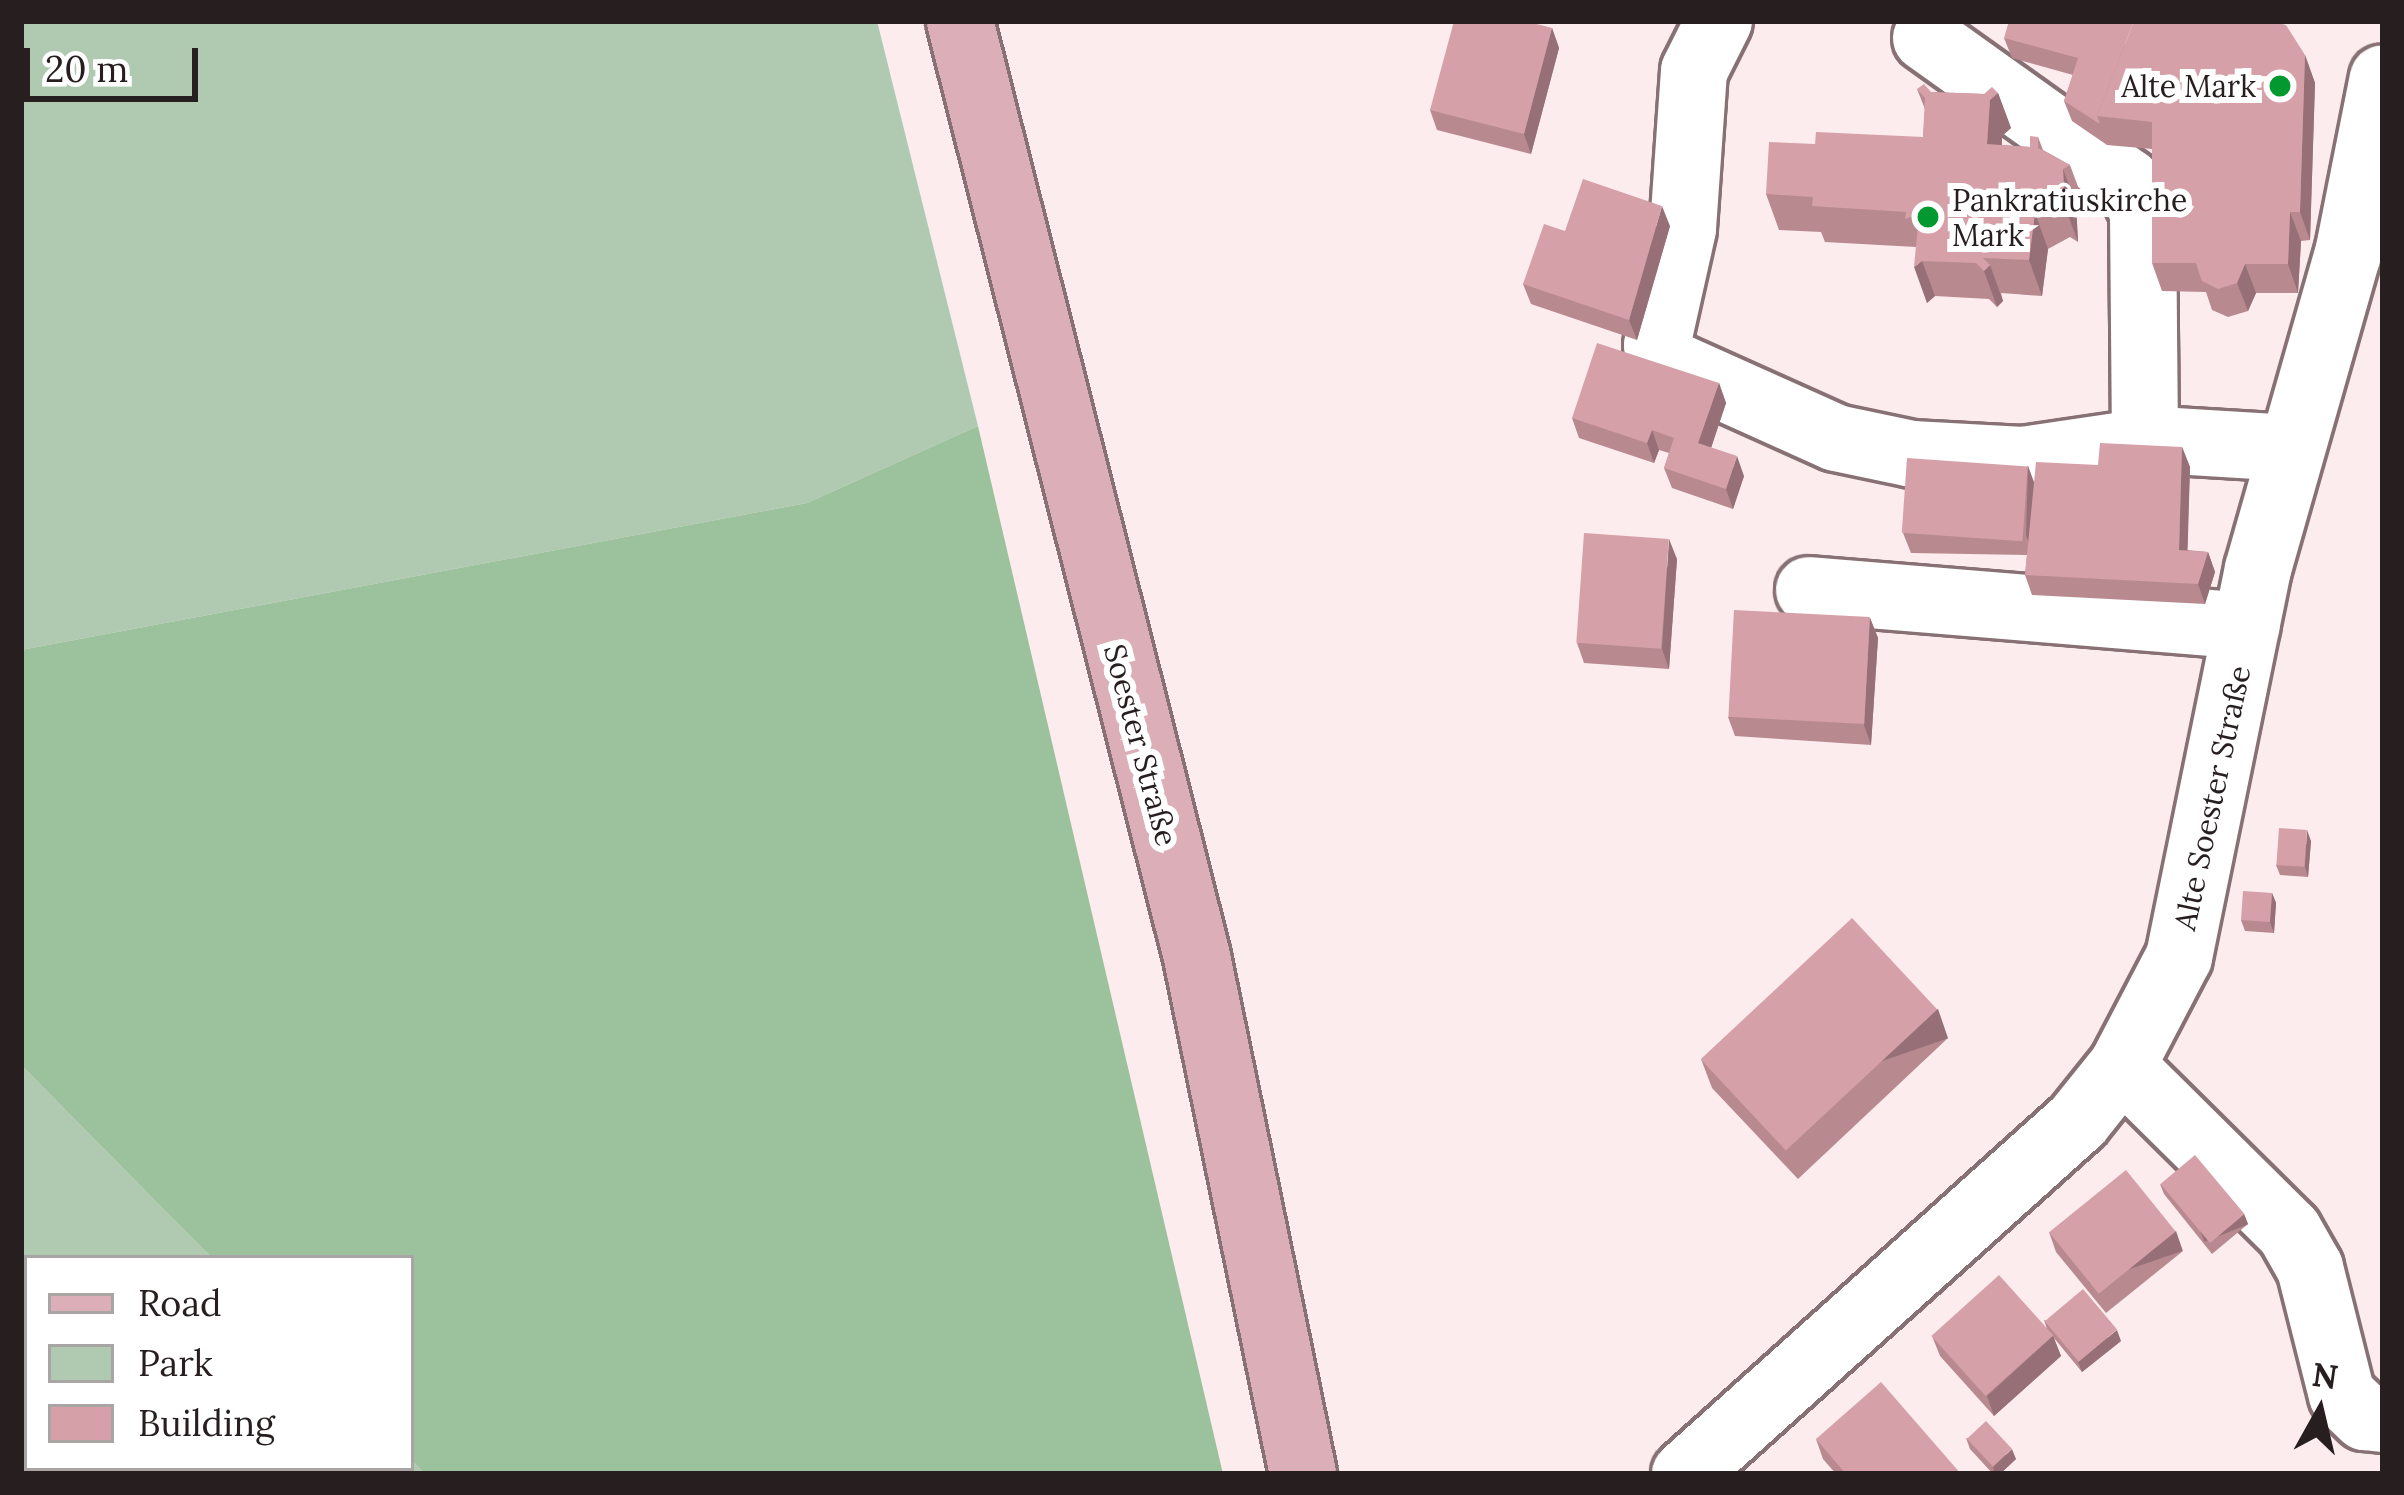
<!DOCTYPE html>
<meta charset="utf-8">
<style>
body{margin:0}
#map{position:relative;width:2404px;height:1495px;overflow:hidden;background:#fcecee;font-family:Lora,serif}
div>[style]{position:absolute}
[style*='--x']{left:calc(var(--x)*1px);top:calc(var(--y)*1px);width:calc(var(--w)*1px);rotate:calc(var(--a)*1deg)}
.green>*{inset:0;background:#b0c9b1}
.forest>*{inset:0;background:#9cc19d}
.roads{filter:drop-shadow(3px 0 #877174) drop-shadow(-3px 0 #877174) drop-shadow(0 3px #877174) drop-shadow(0 -3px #877174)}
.minor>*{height:66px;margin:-33px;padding:0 33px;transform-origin:33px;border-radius:33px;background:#fff}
.major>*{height:66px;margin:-33px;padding:0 33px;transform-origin:33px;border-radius:33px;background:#dcafb8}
.wall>*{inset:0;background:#b88a90}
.shaded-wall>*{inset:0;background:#967076;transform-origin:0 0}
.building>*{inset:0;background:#d6a0a8;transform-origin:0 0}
.dots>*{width:33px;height:33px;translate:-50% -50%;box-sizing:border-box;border:6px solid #fff;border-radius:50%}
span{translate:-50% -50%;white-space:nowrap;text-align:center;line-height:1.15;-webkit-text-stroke:12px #fff;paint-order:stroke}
.poi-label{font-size:30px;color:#271e1f}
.right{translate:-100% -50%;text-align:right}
.left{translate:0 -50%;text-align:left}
.street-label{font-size:30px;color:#271e1f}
.frame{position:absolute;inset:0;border:24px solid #271e1f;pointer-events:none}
.legend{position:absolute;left:24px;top:1255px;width:390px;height:216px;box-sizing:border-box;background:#fff;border:3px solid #a9a5a5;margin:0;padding:15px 21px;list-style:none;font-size:36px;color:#271e1f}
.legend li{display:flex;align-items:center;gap:24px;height:60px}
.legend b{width:60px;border:3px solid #a9a5a5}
.north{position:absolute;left:2260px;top:1351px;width:120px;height:120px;-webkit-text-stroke:9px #fff;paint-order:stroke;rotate:8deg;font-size:33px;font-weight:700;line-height:48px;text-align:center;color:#271e1f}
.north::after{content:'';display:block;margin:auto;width:42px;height:54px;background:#271e1f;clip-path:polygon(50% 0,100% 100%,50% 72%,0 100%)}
.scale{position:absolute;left:24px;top:48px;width:174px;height:54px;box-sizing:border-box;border:6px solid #271e1f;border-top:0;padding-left:15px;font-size:36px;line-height:42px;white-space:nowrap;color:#271e1f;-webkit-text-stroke:9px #fff;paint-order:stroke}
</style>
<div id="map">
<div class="green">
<i style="clip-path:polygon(21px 21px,877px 21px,978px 426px,807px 503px,21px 650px)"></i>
<i style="clip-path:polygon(21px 1065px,212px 1258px,27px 1258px,27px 1468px,411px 1468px,411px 1460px,425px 1474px,21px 1474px)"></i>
</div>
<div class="forest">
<i style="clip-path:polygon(978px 426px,1223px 1474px,425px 1474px,411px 1460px,411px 1258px,212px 1258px,21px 1065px,21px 650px,807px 503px)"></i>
</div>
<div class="roads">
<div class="minor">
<i style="--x:1719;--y:21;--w:56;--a:116.6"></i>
<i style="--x:1694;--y:71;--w:158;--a:94"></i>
<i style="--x:1683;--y:229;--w:119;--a:102.6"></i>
<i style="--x:1657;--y:345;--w:20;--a:60"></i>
<i style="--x:1667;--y:362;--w:185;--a:24.2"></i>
<i style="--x:1836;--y:438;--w:78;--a:11.9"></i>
<i style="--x:1912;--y:454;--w:111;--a:3.1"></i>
<i style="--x:2023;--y:460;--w:136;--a:-8.4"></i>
<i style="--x:2158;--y:440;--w:132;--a:3.5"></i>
<i style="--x:1926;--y:38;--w:248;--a:35.5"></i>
<i style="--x:2128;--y:182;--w:34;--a:63"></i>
<i style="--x:2143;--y:212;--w:230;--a:89.5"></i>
<i style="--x:1809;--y:590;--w:439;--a:4.7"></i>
<i style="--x:2122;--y:1066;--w:235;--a:44.7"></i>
<i style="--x:2289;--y:1231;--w:43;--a:60.4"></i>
<i style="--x:2310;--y:1268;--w:131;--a:75.9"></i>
<i style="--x:2342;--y:1395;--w:32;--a:44"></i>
<i style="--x:2365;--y:1417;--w:18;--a:6"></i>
<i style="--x:1685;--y:1474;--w:528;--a:-41.93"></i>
<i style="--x:2078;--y:1121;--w:70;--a:-51.3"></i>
<i style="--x:2122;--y:1066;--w:123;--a:-62.4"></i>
<i style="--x:2179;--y:957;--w:396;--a:-78.5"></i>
<i style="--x:2258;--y:569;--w:328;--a:-74.1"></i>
<i style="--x:2348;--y:254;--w:179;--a:-78.8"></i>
</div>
<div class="major">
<i style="--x:960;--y:21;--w:966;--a:75.79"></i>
<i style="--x:1197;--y:957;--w:528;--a:78.41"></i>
</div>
</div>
<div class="wall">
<i style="clip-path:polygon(1552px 28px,1559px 48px,1531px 154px,1437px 130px,1430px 110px)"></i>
<i style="clip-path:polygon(2004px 38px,2305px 55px,2315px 83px,2310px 240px,2301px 241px,2298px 293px,2256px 293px,2248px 311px,2228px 317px,2212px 310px,2206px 292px,2162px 291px,2152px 263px,2152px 149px,2107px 145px,2072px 121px,2064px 101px,2073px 75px,2012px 58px)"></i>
<i style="clip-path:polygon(1917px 89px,1931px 92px,1984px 94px,1998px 93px,2011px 128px,2002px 136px,2002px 145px,2030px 147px,2038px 137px,2043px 150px,2070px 165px,2083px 200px,2076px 204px,2078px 242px,2070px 237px,2048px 249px,2042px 296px,2001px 293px,2003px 301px,1997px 307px,1989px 299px,1935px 296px,1927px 303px,1916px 247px,1825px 242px,1821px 232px,1779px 230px,1766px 194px,1815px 144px,1923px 137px,1925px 109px)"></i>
<i style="clip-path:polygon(1670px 226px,1637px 340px,1531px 304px,1523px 284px,1565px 231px)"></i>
<i style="clip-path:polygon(1719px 383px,1726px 403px,1711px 448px,1744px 476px,1733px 509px,1672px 488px,1664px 468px,1669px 453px,1659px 450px,1654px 463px,1579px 438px,1572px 418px)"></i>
<i style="clip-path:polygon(2182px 447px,2190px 467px,2187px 550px,2208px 552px,2215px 572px,2205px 604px,2032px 595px,2025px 575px,2027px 555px,1911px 553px,1903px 533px,2028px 466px,2034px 482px,2098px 465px)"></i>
<i style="clip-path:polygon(1677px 559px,1669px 669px,1584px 663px,1577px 643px)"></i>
<i style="clip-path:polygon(1870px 618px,1878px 638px,1871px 745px,1735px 736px,1728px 717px)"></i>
<i style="clip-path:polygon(2311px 841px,2308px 877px,2280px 875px,2276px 865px)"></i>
<i style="clip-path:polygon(2272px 893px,2276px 903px,2274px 933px,2245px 931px,2241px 920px)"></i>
<i style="clip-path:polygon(1948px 1038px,1798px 1179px,1712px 1088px,1701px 1059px)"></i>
<i style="clip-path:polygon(2160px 1184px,2244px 1214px,2248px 1224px,2212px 1254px,2164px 1194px)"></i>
<i style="clip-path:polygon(2049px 1232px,2183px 1251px,2106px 1313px,2056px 1252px)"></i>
<i style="clip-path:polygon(2044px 1320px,2121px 1341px,2082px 1372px,2054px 1338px,2061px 1356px,1994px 1416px,1940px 1356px,1932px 1336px,2047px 1329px)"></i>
<i style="clip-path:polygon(1966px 1438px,2016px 1459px,2000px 1474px,1993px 1474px,1970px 1449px)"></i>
<i style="clip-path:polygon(1816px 1439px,1961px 1474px,1836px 1474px,1823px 1459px)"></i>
</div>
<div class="shaded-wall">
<i style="clip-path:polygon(1552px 28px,1559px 48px,1531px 154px,1524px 134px)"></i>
<i style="clip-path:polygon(2305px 55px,2315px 83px,2310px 240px,2300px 212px)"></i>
<i style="clip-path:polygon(1998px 93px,2011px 128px,2002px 136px,2000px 180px,1987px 144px,1990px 100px)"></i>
<i style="clip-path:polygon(2063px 169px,2076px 204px,2078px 242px,2065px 207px)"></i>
<i style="clip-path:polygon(1662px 206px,1670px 226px,1637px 340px,1629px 320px)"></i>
<i style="clip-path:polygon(2290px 212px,2301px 241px,2298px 293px,2288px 264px)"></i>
<i style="clip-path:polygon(2035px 213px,2048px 249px,2042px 296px,2029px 260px)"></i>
<i style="clip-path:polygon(1922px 261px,1935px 296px,1927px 303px,1914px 267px)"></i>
<i style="clip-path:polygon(2245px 264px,2256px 293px,2248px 311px,2237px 283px)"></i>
<i style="clip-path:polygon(1990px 265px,2003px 301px,1997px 307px,1984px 271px)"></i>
<i style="clip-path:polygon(1719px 383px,1726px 403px,1706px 463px,1698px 443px)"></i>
<i style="clip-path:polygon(1652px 430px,1659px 450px,1654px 463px,1647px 443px)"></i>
<i style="clip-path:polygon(2182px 447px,2190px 467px,2187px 570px,2179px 550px)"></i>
<i style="clip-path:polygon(1737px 456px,1744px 476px,1733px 509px,1726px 489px)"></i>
<i style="clip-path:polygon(2028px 466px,2035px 486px,2033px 555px,2026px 535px)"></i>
<i style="clip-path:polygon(1669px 539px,1677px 559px,1669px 669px,1662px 649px)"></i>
<i style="clip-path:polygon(2208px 552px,2215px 572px,2205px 604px,2198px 584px)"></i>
<i style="clip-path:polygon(1870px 618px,1878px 638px,1871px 745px,1864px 725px)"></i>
<i style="clip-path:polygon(2307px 830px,2311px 841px,2308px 877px,2305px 867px)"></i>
<i style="clip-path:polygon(2272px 893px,2276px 903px,2274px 933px,2270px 922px)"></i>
<i style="left:1938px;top:1009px;width:31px;height:206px;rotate:71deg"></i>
<i style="left:2244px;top:1214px;width:11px;height:47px;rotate:68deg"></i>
<i style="left:2176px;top:1231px;width:21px;height:99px;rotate:71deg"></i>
<i style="clip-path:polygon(2117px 1330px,2121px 1341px,2082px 1372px,2078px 1362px)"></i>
<i style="clip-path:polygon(2053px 1336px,2061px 1356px,1994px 1416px,1987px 1396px)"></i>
<i style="clip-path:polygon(2012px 1449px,2016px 1459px,2000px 1474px,1995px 1474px,1993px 1467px)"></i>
</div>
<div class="building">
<i style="clip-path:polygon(1454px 21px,1525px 21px,1552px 28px,1524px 134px,1430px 110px)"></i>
<i style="clip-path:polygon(2009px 21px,2134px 21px,2097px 116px,2100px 124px,2064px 101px,2078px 58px,2004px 38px)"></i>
<i style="clip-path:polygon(2134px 21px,2271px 21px,2286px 25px,2305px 55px,2300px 212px,2290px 212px,2288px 264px,2245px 264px,2237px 283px,2218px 289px,2202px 281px,2196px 263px,2152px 263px,2152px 122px,2097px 116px)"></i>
<i style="clip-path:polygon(1924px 84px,1931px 92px,1984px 94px,1992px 87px,1998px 93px,1990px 100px,1987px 144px,2030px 147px,2030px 136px,2038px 137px,2038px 148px,2070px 165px,2063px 169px,2065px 207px,2057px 202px,2035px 213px,2029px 260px,1983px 258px,1990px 265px,1984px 271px,1976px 263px,1922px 261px,1914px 267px,1919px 214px,1905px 219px,1906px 212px,1812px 206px,1813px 197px,1766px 194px,1769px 142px,1815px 144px,1816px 132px,1923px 137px,1925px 98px,1917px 89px)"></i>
<i style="clip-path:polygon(1583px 179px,1662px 206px,1629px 320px,1523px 284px,1544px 224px,1565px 231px)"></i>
<i style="clip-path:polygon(1597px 343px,1719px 383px,1698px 443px,1737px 456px,1726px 489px,1664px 468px,1674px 438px,1652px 430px,1647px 443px,1572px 418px)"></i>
<i style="clip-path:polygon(2100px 443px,2182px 447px,2179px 550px,2208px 552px,2198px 584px,2025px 575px,2036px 462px,2098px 465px)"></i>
<i style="left:1907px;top:458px;width:121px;height:75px;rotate:4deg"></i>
<i style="left:1584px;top:533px;width:85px;height:110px;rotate:4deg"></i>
<i style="left:1734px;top:610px;width:136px;height:107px;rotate:3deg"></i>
<i style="left:2279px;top:828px;width:28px;height:37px;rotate:4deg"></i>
<i style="left:2243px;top:891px;width:29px;height:29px;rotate:4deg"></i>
<i style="left:1852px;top:918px;width:125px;height:207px;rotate:47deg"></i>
<i style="left:2195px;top:1155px;width:77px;height:45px;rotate:50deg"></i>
<i style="left:2126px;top:1170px;width:79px;height:99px;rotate:51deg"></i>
<i style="left:1999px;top:1275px;width:81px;height:91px;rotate:48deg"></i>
<i style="left:2083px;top:1289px;width:53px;height:50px;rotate:50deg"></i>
<i style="clip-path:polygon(1881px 1382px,1961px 1474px,1846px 1474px,1816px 1439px)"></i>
<i style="left:1986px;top:1421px;width:38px;height:26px;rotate:47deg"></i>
</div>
<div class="dots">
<i style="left:2280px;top:86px;background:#039830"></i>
<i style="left:1928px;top:217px;background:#039830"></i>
</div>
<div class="poi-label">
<span class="right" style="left:2256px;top:86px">Alte Mark</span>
<span class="left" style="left:1952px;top:217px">Pankratiuskirche<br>Mark</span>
</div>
<div class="street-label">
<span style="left:1141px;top:745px;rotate:75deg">Soester Straße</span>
<span style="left:2212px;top:798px;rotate:-78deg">Alte Soester Straße</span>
</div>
<div class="frame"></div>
<ul class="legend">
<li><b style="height:15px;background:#dcafb8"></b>Road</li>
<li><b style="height:33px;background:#b0c9b1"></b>Park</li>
<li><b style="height:33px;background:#d6a0a8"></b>Building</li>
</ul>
<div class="north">N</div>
<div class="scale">20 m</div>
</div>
